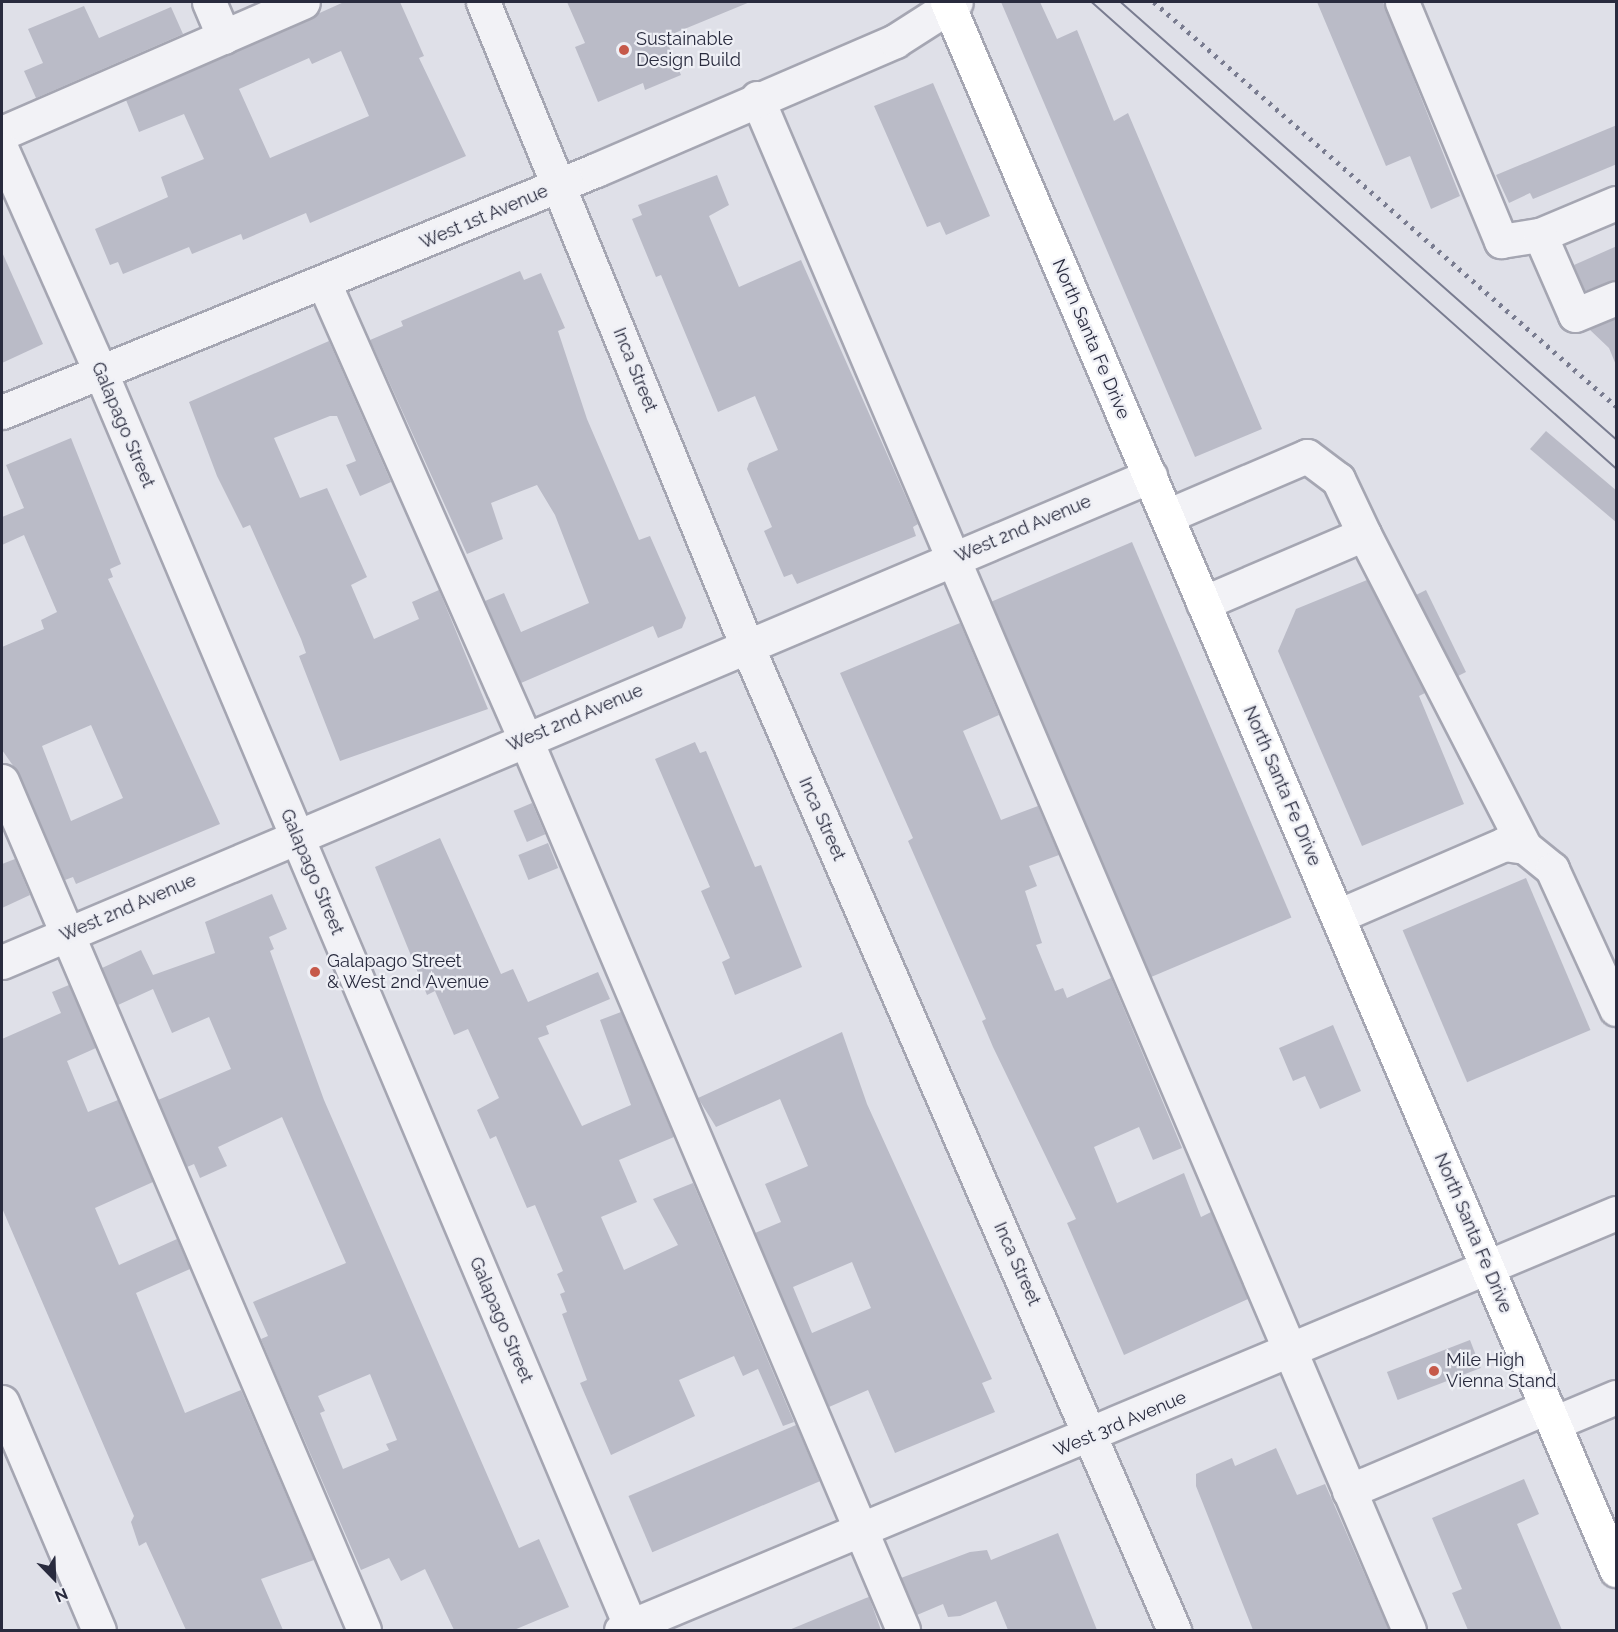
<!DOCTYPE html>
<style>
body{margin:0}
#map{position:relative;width:1618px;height:1632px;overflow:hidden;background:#dfe0e8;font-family:Raleway,sans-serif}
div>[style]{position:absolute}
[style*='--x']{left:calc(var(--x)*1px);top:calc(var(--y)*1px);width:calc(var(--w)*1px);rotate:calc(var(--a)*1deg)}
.building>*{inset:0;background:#babbc7;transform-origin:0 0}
.roads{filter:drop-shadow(2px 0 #a5a6b2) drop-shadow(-2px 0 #a5a6b2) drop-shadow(0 2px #a5a6b2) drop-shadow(0 -2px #a5a6b2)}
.minor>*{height:33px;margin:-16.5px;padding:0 16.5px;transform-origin:16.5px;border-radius:16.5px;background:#f2f2f6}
.major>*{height:33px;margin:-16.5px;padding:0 16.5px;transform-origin:16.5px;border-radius:16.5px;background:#fff}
.tram>*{height:1.5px;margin:-0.75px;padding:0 0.75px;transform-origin:0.75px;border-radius:0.75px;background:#797c90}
.rail>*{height:4.5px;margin-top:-2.25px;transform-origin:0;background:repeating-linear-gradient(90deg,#797c90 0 3px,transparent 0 9px)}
.dots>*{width:16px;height:16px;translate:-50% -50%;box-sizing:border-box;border:3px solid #eeeff5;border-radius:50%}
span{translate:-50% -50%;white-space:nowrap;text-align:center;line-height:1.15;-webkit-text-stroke:4.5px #eeeff5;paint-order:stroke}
.poi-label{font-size:18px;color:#292b3e}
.left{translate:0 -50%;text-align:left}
.street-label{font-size:18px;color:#292b3e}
.frame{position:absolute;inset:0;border:3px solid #292b3e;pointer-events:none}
.north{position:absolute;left:24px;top:1548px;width:60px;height:60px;-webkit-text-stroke:4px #eeeff5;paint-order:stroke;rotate:157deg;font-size:16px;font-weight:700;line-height:24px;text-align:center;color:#292b3e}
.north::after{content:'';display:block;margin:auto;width:21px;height:27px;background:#292b3e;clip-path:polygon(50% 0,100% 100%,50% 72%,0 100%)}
</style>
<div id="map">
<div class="building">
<i style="clip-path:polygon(evenodd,344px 2px,400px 2px,424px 56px,419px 58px,466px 156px,310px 223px,306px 213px,243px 240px,241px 234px,192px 254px,189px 247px,123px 274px,118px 262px,110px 265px,95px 229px,168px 197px,161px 177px,204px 159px,184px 114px,139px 132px,126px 100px,344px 2px,341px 51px,369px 116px,270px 158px,239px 89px,309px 58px,312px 64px,341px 51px)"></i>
<i style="clip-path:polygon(567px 2px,750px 2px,665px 37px,681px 75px,645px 90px,643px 83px,598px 102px,575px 47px,585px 43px)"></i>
<i style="clip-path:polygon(1001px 2px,1040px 2px,1057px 39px,1077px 30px,1114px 121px,1128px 113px,1262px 429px,1195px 457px)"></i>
<i style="clip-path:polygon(1317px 2px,1383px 2px,1460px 196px,1431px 209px,1410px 156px,1386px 166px)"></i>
<i style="clip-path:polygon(84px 6px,99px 38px,171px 7px,183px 34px,36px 98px,24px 71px,43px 63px,28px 29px)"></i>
<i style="clip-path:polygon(933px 83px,990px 216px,946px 235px,940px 222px,927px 227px,874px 106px)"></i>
<i style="clip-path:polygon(1617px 125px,1617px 164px,1533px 199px,1530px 193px,1509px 203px,1496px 175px)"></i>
<i style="clip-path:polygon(717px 175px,729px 205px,709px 216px,739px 287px,801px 260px,918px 524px,913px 527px,916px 536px,797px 584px,792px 574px,784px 577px,764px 531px,772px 527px,747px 469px,749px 463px,778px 450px,755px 396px,718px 412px,661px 275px,656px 277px,632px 219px,642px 215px,638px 205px)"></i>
<i style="clip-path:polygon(1617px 246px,1617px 280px,1585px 291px,1574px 265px)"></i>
<i style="clip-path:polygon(2px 252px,43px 344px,2px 363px)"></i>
<i style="clip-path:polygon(520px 271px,524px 280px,541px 273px,565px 328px,558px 331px,587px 419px,639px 540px,650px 536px,686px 618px,682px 628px,658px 638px,653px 626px,521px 683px,485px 601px,504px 593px,521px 632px,589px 603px,555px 515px,537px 485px,491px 503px,503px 539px,467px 554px,370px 340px,403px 326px,401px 321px)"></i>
<i style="clip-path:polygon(1617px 318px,1617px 364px,1616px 365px,1609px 348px,1589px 329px)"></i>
<i style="clip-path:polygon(329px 341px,391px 482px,360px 496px,346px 465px,356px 461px,337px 416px,330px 416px,274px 438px,300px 498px,327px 488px,367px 577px,351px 585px,374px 639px,419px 619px,412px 602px,439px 590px,488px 709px,340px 761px,299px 656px,306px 653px,301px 639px,250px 525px,243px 528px,217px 476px,189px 402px)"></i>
<i style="clip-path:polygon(1546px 431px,1617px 491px,1617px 523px,1530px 449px)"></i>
<i style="clip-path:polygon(evenodd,71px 438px,121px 564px,110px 569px,113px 577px,108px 579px,220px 824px,76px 884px,73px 877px,65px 880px,19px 774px,2px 750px,2px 647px,44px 629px,41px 620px,57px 612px,24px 535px,2px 545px,2px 517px,24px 508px,6px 465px,71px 438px,91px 725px,123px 798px,71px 821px,42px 746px,91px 725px)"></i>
<i style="left:1132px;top:542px;width:408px;height:153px;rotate:67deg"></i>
<i style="clip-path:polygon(1367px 580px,1425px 693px,1419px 696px,1464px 804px,1362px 846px,1278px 651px,1296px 609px)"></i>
<i style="clip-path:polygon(1426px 590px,1466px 672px,1458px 676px,1416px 595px)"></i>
<i style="clip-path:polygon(960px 623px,999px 715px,963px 731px,1001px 820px,1038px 806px,1059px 855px,1029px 866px,1037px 886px,1025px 891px,1042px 943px,1036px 945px,1055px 991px,1063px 988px,1067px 998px,1111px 978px,1182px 1148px,1153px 1160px,1139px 1127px,1094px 1147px,1117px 1203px,1184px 1173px,1201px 1217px,1211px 1212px,1248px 1299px,1124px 1355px,1067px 1223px,1076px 1219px,993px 1047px,982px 1021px,986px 1019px,908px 841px,913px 838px,840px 673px)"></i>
<i style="clip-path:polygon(695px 742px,700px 753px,706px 751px,755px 867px,761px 865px,802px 967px,735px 995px,722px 962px,730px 958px,701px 891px,710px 887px,655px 759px)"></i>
<i style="left:532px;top:803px;width:34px;height:20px;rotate:67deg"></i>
<i style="clip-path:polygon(440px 838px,501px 974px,513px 969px,528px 1002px,598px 972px,610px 999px,546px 1026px,549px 1034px,538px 1038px,582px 1126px,631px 1105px,600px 1020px,621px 1012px,674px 1137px,619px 1160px,637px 1202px,601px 1217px,624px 1270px,678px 1245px,653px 1199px,693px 1183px,794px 1422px,783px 1426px,758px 1369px,743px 1376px,734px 1356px,679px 1380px,695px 1416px,611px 1455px,580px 1383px,587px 1380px,562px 1314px,567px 1312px,560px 1294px,565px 1292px,557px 1274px,563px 1271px,535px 1205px,527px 1208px,496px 1136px,490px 1139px,477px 1110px,499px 1098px,468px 1029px,454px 1035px,435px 991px,427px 995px,375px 867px)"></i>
<i style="left:548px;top:843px;width:27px;height:32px;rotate:68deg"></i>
<i style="clip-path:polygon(15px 859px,30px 895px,2px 908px,2px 864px)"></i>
<i style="left:1526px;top:878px;width:165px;height:134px;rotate:67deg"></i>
<i style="clip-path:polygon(evenodd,272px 894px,287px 929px,269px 937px,274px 949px,270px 951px,324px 1100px,519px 1548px,539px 1539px,569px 1607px,514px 1630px,454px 1630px,425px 1569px,401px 1581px,389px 1558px,361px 1570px,276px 1375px,261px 1339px,268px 1336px,253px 1302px,346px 1263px,282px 1117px,218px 1147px,227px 1166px,200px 1178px,194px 1164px,187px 1167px,158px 1100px,231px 1069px,209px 1017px,172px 1033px,153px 989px,118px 1005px,102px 968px,141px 950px,153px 975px,215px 953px,205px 922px,272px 894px,370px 1374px,397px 1440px,386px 1444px,389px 1450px,343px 1469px,320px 1413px,325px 1411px,318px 1396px,370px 1374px)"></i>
<i style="clip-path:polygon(69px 985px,96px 1048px,67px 1061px,88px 1112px,118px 1100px,153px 1182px,95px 1208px,119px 1265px,177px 1239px,190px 1269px,136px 1293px,185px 1413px,241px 1390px,314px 1560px,261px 1579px,283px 1630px,186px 1630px,146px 1542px,139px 1546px,131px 1522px,134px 1516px,2px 1208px,2px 1039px,61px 1013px,52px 992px)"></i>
<i style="clip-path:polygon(1333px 1025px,1361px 1091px,1320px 1109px,1305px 1076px,1293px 1081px,1279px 1048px)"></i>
<i style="clip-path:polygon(evenodd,842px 1032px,867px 1104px,992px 1379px,982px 1383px,995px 1412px,895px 1453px,868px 1390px,829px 1407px,755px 1233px,781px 1222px,765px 1184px,808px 1166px,780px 1099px,716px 1127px,698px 1098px,842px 1032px,852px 1262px,871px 1308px,812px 1333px,793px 1287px,852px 1262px)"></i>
<i style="left:1470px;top:1340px;width:30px;height:89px;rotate:69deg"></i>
<i style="left:796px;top:1425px;width:61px;height:182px;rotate:67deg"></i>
<i style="clip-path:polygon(1276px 1448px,1297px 1495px,1325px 1484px,1389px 1630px,1253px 1630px,1196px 1486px,1196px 1474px,1232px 1458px,1235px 1466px)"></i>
<i style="clip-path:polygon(1524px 1479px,1539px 1514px,1517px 1524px,1562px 1630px,1468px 1630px,1452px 1593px,1462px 1589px,1432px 1518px)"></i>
<i style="clip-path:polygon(1058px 1533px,1097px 1630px,1008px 1630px,996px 1601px,960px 1616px,948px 1617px,943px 1604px,917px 1615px,901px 1578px,970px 1552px,987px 1550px,991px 1560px)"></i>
<i style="clip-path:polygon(869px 1597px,881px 1630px,789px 1630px,866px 1598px)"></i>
</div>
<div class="roads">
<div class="minor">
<i style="--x:209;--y:2;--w:38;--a:67"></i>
<i style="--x:483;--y:2;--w:696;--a:67.71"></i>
<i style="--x:747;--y:646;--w:1073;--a:66.54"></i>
<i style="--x:1402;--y:2;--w:259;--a:67.5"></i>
<i style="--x:1501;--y:241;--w:39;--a:-9"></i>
<i style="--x:757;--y:98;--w:1665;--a:66.95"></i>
<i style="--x:2;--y:133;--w:328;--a:-23.5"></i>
<i style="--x:2;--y:150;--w:244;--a:66.1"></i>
<i style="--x:101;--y:373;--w:1365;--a:67.1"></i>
<i style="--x:1616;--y:203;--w:82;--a:157.2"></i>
<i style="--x:1540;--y:235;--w:87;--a:66.4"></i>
<i style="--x:1575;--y:315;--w:44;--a:-22.5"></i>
<i style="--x:324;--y:283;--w:497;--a:66.2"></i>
<i style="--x:525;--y:738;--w:969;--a:67.03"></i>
<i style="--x:2;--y:412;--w:641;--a:-22.17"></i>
<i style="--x:596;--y:170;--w:326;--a:-23.3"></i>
<i style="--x:895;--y:41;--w:72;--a:-32.6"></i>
<i style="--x:1167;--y:516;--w:152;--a:-23.2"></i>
<i style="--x:1307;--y:456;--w:39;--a:37"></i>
<i style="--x:1338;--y:479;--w:61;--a:64.7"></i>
<i style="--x:1203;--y:603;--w:175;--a:-23.2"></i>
<i style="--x:1364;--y:534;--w:352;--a:62.8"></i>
<i style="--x:2;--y:781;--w:923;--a:66.91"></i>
<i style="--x:1338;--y:916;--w:181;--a:-23.4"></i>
<i style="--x:1504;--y:844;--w:21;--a:8"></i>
<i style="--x:1525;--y:847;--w:35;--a:39"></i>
<i style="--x:1552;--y:869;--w:154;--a:65.4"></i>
<i style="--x:2;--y:962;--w:1247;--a:-22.95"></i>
<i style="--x:2;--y:1402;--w:248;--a:67"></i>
<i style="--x:1554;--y:1423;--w:67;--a:-22.8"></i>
<i style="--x:1349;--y:1491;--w:215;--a:-23"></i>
<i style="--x:621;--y:1630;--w:1079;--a:-22.74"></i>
</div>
<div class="major">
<i style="--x:947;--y:2;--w:1705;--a:66.89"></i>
</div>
</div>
<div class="tram">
<i style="--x:1092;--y:2;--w:701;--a:41.65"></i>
<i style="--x:1121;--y:2;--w:660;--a:41.44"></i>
</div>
<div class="rail">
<i style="--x:1154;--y:2;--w:614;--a:41.17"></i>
</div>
<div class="dots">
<i style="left:624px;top:50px;background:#c6594a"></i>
<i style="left:315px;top:972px;background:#c6594a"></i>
<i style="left:1434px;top:1371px;background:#c6594a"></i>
</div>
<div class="poi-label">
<span class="left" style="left:636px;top:50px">Sustainable<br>Design Build</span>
<span class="left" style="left:327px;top:972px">Galapago Street<br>&amp; West 2nd Avenue</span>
<span class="left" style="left:1446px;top:1371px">Mile High<br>Vienna Stand</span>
</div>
<div class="street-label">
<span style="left:484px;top:217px;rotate:-23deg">West 1st Avenue</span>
<span style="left:1091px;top:339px;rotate:67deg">North Santa Fe Drive</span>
<span style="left:635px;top:370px;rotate:68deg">Inca Street</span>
<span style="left:123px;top:425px;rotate:67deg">Galapago Street</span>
<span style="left:1023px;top:529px;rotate:-23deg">West 2nd Avenue</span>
<span style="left:575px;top:718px;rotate:-23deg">West 2nd Avenue</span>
<span style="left:1282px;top:786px;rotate:67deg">North Santa Fe Drive</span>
<span style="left:822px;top:819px;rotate:66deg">Inca Street</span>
<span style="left:312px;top:872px;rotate:67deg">Galapago Street</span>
<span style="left:128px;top:908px;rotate:-23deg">West 2nd Avenue</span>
<span style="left:1473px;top:1233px;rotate:67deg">North Santa Fe Drive</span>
<span style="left:1017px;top:1264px;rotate:66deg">Inca Street</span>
<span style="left:501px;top:1320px;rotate:67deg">Galapago Street</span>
<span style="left:1120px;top:1424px;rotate:-23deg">West 3rd Avenue</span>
</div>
<div class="frame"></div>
<div class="north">N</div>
</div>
